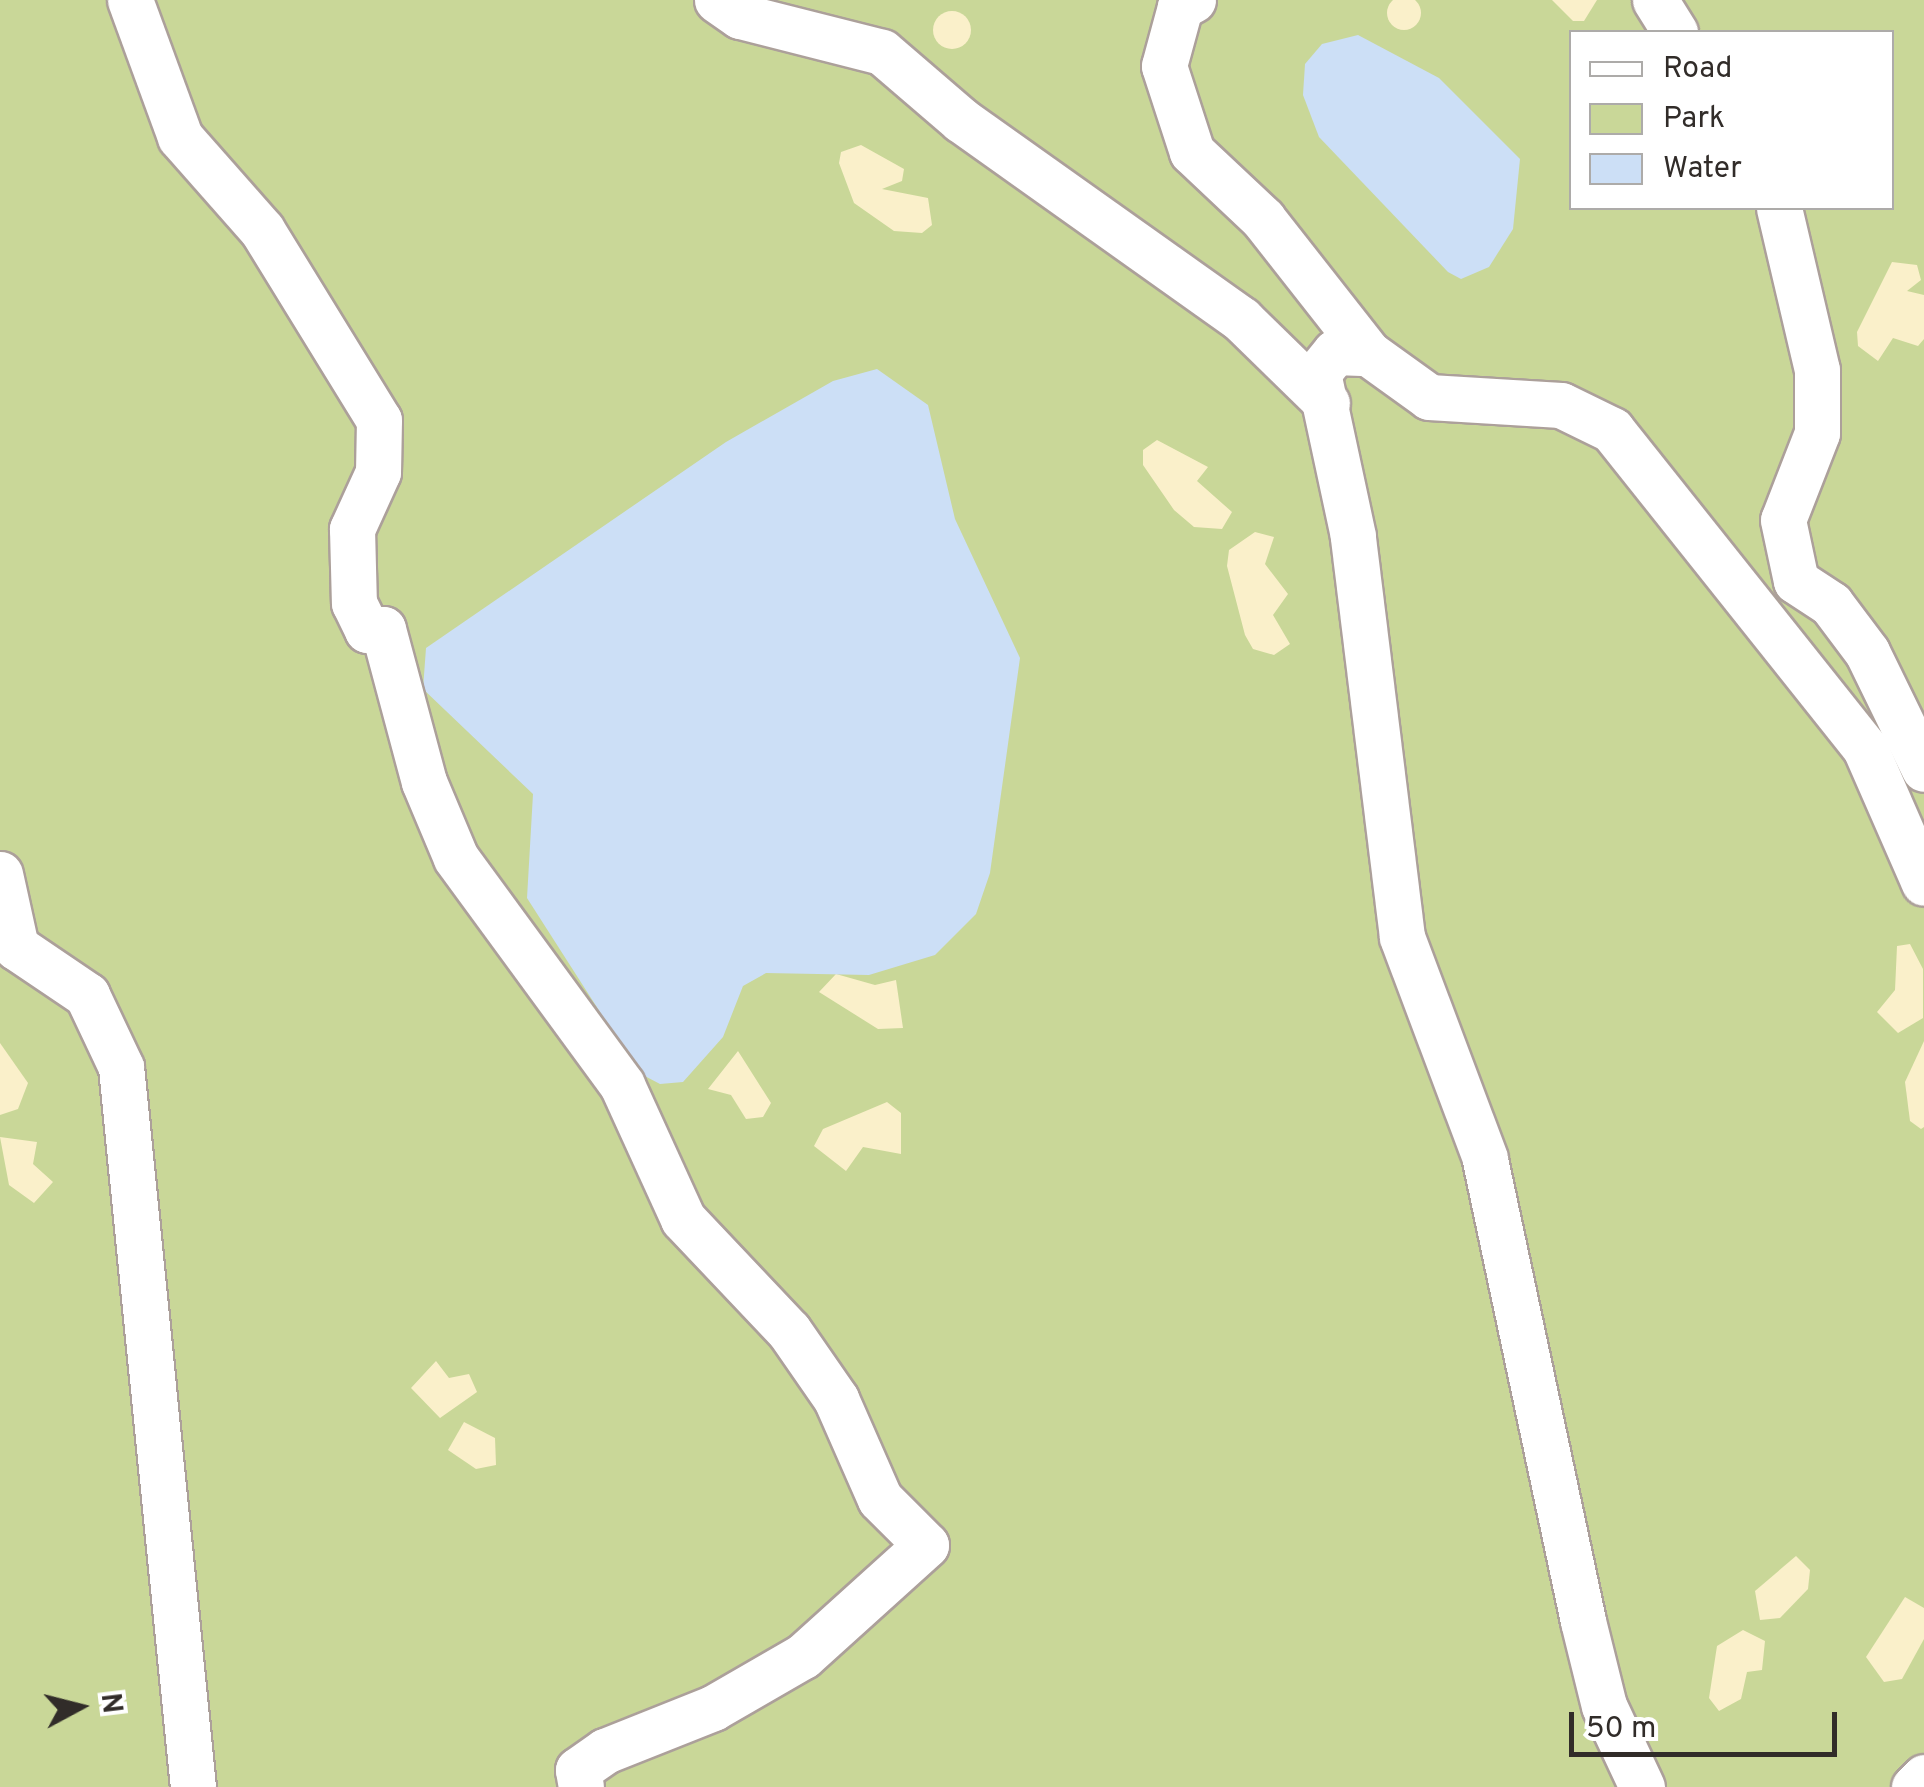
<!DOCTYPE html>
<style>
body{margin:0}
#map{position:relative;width:1924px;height:1787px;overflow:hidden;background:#fdf8f5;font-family:Overpass,sans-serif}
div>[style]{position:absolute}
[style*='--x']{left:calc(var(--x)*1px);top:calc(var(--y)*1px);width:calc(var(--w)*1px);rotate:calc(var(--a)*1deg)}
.green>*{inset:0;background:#c9d798}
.sand>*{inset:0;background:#faf0ca}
.round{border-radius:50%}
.water>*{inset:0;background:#ccdff6}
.roads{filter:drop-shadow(2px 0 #aca09a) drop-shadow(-2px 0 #aca09a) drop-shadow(0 2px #aca09a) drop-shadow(0 -2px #aca09a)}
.minor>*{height:45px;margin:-22.5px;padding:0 22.5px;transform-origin:22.5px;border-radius:22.5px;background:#fff}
span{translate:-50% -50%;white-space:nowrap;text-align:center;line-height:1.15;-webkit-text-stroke:10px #fff;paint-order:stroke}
.legend{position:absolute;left:1569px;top:30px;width:325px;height:180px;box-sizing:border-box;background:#fff;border:2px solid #adaba9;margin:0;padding:12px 18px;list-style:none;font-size:30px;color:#312c29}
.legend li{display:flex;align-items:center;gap:20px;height:50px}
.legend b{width:50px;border:2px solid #adaba9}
.north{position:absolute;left:30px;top:1657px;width:100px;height:100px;-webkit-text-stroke:8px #fff;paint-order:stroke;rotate:83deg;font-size:28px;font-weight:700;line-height:40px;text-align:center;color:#312c29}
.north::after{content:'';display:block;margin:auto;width:35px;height:45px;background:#312c29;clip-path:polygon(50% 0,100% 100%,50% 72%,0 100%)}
.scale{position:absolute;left:1569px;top:1712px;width:268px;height:45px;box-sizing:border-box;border:5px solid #312c29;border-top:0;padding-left:12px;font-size:30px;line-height:35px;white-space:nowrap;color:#312c29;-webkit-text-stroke:8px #fff;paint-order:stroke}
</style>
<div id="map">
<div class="green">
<i style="clip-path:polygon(evenodd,0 0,1924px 0,1924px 1787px,0 1787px,0 0,1572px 32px,1892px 32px,1892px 208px,1572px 208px,1572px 32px)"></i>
</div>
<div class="sand">
<i class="round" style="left:1387px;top:-4px;width:34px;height:34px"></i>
<i style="clip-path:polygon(1552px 0,1597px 0,1584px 21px,1573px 21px)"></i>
<i class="round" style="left:933px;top:11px;width:38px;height:38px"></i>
<i style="clip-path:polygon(861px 145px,904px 169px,902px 181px,882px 189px,928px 198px,932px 225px,922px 233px,894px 231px,854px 203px,839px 163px,841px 152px)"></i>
<i style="clip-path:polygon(1892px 262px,1917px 265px,1921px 280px,1907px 291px,1924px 295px,1924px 339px,1918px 346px,1893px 338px,1878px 361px,1858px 346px,1857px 332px)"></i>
<i style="clip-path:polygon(1157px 440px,1208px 467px,1197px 481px,1232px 512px,1222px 529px,1194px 527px,1174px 510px,1143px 465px,1143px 450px)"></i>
<i style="clip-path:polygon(1255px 532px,1274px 537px,1265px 564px,1288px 594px,1273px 615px,1290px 644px,1274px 655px,1253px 649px,1245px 635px,1227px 566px,1229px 550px)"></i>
<i style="clip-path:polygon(1910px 944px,1923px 969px,1923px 1018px,1898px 1033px,1877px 1012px,1895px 990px,1897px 946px)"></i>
<i style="clip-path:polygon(836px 974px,875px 985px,896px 980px,903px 1028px,878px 1029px,819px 992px)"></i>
<i style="clip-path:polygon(1924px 1041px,1924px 1127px,1921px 1129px,1910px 1121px,1905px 1082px)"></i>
<i style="clip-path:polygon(0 1043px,28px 1083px,18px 1109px,0 1115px)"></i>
<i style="clip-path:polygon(738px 1051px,771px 1103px,763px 1117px,746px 1119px,731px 1095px,708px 1089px)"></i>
<i style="clip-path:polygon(887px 1102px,901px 1113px,901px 1154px,863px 1147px,846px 1171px,814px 1146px,823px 1129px)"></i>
<i style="clip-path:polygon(0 1137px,37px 1142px,33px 1164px,53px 1182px,34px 1203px,9px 1185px)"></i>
<i style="clip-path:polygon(436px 1361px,449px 1378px,469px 1374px,477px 1392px,440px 1418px,411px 1388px)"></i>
<i style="clip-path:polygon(464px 1422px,495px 1438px,496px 1465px,476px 1469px,448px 1450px)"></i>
<i style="clip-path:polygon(1796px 1556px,1810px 1570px,1808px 1589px,1780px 1618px,1760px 1620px,1755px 1591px)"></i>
<i style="clip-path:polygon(1905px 1597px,1924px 1608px,1924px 1639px,1902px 1679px,1884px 1682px,1866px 1657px)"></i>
<i style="clip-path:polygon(1743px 1630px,1765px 1641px,1762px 1670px,1747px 1672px,1741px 1699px,1719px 1711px,1709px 1698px,1717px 1646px)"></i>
</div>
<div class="water">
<i style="clip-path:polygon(1358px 35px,1439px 78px,1520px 159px,1513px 229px,1489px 267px,1461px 279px,1448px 272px,1319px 137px,1303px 95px,1305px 64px,1322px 44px)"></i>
<i style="clip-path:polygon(877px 369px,928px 405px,955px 519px,1020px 658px,990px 873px,976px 914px,935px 955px,869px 975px,766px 973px,743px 986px,723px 1037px,683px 1082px,660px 1084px,639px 1073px,527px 898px,533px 794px,423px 689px,426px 648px,726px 442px,833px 381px)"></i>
</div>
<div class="roads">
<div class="minor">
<i style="--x:130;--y:0;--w:146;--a:69.9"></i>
<i style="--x:180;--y:137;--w:124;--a:48.6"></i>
<i style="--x:262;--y:230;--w:223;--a:58.4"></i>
<i style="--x:379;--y:420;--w:52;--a:91.1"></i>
<i style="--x:378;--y:472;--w:63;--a:114.5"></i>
<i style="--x:352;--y:529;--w:74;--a:88.5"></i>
<i style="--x:354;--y:603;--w:30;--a:64"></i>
<i style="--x:367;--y:630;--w:16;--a:-4"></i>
<i style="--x:383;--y:629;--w:158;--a:75"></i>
<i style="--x:424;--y:782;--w:82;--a:67.2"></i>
<i style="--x:456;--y:858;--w:281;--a:53.8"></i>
<i style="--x:622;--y:1085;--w:147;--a:65.5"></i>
<i style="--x:683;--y:1219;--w:154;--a:46.6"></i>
<i style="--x:789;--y:1331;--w:83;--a:55.3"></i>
<i style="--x:836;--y:1399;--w:109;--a:66.3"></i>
<i style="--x:880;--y:1499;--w:65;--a:45"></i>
<i style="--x:926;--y:1545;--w:166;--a:137.9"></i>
<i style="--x:803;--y:1656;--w:104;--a:150"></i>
<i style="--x:713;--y:1708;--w:116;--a:158.3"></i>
<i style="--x:605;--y:1751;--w:33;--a:145"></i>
<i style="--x:578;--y:1770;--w:17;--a:80"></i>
<i style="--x:717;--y:0;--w:28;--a:35"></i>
<i style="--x:740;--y:16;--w:146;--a:14.2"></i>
<i style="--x:882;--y:52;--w:104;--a:40.7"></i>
<i style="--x:961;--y:120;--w:344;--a:35.4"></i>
<i style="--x:1241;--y:319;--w:120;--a:44.3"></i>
<i style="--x:1193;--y:0;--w:15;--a:152"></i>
<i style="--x:1180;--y:7;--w:61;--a:105.2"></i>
<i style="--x:1164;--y:66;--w:90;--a:72"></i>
<i style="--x:1192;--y:152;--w:98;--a:43.3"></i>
<i style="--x:1263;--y:219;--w:170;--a:51.9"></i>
<i style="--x:1655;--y:0;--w:38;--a:58"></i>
<i style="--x:1779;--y:208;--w:166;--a:76.8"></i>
<i style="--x:1817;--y:370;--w:63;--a:90"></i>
<i style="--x:1817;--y:433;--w:93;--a:111.3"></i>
<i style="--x:1783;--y:520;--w:62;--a:78"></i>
<i style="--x:1796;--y:581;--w:42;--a:33.3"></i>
<i style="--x:1831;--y:604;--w:60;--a:53.1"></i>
<i style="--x:1867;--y:652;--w:130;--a:64"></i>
<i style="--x:0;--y:874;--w:75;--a:77.6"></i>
<i style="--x:16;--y:947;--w:86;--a:34.1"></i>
<i style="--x:87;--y:995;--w:80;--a:64.7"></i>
<i style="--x:121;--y:1067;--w:724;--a:84.29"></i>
<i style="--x:1642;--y:1787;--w:89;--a:-115.1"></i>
<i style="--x:1604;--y:1706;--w:88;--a:-103.9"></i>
<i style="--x:1583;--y:1621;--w:473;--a:-102"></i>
<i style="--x:1485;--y:1158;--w:236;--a:-110.6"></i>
<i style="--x:1402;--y:937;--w:404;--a:-97"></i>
<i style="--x:1353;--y:536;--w:167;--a:-102.1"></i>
<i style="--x:1318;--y:373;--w:27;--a:-51"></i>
<i style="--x:1335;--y:352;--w:33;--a:2"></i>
<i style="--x:1368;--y:353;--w:75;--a:35.8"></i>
<i style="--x:1429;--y:397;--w:132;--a:3.5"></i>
<i style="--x:1561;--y:405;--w:57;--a:26.1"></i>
<i style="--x:1612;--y:430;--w:406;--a:51.5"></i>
<i style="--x:1865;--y:748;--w:147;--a:66.4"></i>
<i style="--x:1914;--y:1787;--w:14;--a:-45"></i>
</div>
</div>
<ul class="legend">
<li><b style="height:12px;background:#fff"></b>Road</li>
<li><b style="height:28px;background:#c9d798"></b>Park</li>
<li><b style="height:28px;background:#ccdff6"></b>Water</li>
</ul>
<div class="north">N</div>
<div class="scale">50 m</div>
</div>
